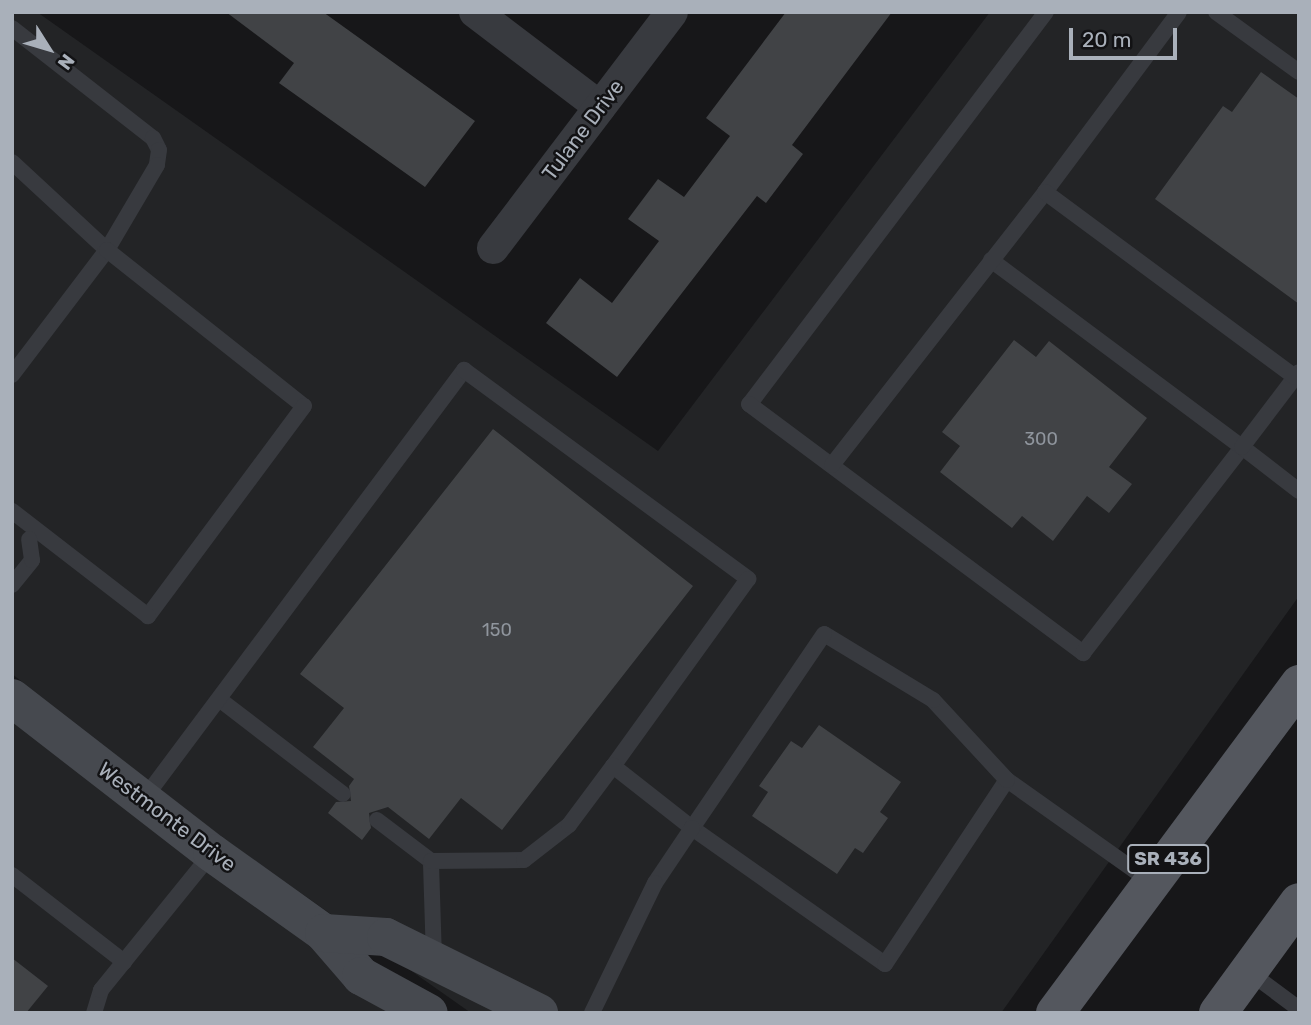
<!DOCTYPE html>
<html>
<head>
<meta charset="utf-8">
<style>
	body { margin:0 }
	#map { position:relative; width:1311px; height:1025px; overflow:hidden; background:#171719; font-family:Rubik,sans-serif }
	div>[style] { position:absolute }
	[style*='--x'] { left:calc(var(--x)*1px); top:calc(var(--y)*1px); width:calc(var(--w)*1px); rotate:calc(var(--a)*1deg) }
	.built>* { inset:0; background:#232426 }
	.building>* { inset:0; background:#414346 }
	.lane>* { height:16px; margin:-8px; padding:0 8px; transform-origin:8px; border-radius:8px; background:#383a3f }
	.street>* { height:32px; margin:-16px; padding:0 16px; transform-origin:16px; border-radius:16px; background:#383a3f }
	.secondary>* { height:38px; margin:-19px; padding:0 19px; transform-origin:19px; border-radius:19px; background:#46494f }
	.primary>* { height:38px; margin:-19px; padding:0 19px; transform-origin:19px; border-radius:19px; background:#54575e }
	span { translate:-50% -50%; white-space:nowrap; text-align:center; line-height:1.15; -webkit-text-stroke:5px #121214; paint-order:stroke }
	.number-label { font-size:18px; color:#8f959d }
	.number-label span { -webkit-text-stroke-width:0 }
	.shield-label span { padding:2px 5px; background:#121214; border:2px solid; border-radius:5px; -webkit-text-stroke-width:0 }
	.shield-label { font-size:19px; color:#a9b0ba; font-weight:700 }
	.street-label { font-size:21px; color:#a9b0ba }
	.frame { position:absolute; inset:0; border:14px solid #a9b0ba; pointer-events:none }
	.north { position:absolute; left:14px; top:14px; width:70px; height:70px; -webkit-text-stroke:5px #121214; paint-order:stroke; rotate:127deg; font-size:19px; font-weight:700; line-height:28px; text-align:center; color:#a9b0ba }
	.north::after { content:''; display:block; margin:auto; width:24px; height:32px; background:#a9b0ba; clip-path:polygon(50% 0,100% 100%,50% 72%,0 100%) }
	.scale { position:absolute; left:1069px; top:28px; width:108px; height:32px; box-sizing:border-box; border:4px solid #a9b0ba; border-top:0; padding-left:9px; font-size:21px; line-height:24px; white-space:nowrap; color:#a9b0ba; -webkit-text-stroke:5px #121214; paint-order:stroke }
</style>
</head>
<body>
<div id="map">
	<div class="built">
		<i style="clip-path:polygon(12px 12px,37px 12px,658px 451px,990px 12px,1299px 12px,1299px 596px,1001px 1013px,471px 1013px,223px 838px,12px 674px)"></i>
		<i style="clip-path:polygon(12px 721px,405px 1013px,12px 1013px)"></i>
	</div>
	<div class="building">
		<i style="clip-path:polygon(226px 12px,323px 12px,475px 121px,425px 187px,279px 83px,294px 63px)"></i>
		<i style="clip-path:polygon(786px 12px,892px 12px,792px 145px,803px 154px,766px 203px,757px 196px,617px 377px,546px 323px,580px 278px,612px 303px,659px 241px,628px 219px,658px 179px,684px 197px,730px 136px,706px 118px)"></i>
		<i style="clip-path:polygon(1261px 72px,1299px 99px,1299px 304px,1155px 199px,1223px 106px,1232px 112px)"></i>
		<i style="clip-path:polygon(1014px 340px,1036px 357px,1049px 341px,1147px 418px,1109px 467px,1132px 484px,1109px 513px,1087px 496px,1053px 541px,1022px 516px,1012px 528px,940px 472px,960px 446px,942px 432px)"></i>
		<i style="clip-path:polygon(493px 429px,693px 586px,502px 830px,461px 798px,429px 839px,388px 807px,369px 813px,371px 828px,362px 840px,328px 813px,336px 802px,351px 801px,349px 786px,354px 779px,313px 747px,344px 708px,300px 674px)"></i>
		<i style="clip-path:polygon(819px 725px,901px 782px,880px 812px,888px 818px,863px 853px,855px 848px,837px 874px,752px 816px,768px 792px,759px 786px,791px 741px,802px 748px)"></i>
		<i style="clip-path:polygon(12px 958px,48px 986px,26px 1013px,12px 1013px)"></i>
	</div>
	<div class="lane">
		<i style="--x:1046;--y:12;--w:492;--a:127.1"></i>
		<i style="--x:749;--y:404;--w:417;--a:36.7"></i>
		<i style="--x:1083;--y:653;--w:260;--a:-52.3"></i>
		<i style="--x:1242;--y:447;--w:72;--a:37.7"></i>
		<i style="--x:1216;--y:12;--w:102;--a:35.9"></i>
		<i style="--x:12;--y:28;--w:179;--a:38"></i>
		<i style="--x:153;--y:138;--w:13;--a:63"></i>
		<i style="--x:159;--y:150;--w:15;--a:98"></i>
		<i style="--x:157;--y:165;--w:99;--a:120.5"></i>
		<i style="--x:107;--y:250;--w:129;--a:-137.2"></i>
		<i style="--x:1045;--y:192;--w:224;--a:-53.3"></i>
		<i style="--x:991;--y:260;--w:313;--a:36.7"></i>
		<i style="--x:1242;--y:447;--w:94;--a:-52.8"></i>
		<i style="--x:12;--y:375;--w:157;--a:-52.8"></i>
		<i style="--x:107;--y:250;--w:251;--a:38.4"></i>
		<i style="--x:304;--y:406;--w:262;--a:126.6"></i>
		<i style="--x:148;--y:616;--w:172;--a:-142.3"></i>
		<i style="--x:832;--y:465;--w:346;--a:-52"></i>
		<i style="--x:1045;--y:192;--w:311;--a:36.5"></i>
		<i style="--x:12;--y:585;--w:32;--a:-51"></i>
		<i style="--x:32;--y:560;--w:21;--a:-98"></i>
		<i style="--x:219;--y:699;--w:156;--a:37.5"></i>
		<i style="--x:1007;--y:780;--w:176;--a:35.3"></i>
		<i style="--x:143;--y:800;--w:537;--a:-53.26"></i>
		<i style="--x:464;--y:370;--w:353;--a:36.3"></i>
		<i style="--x:748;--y:579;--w:231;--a:125.8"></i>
		<i style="--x:613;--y:766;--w:100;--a:38.1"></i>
		<i style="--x:692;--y:828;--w:236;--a:35.2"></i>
		<i style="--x:885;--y:964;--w:221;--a:-56.5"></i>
		<i style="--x:1007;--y:780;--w:109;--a:-132.8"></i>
		<i style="--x:933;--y:700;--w:127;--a:-148.8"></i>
		<i style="--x:824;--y:634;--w:235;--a:124.2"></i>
		<i style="--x:692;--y:828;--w:66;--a:123.9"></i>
		<i style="--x:655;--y:883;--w:144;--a:115.9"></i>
		<i style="--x:377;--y:820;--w:68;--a:37.2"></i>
		<i style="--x:12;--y:875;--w:142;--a:37.8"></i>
		<i style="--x:434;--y:959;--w:98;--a:-91.8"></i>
		<i style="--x:431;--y:861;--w:93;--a:-0.6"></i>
		<i style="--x:524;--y:860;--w:57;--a:-37.9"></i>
		<i style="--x:569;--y:825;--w:74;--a:-53.3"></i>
		<i style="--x:1248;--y:971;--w:64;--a:36.7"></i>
		<i style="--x:94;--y:1013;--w:24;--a:-73"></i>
		<i style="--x:101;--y:990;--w:176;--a:-51"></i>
	</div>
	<div class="street">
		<i style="--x:475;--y:12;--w:157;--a:37.2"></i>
		<i style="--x:493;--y:248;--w:296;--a:-52.8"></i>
	</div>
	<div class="secondary">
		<i style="--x:12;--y:698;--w:253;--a:37.8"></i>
		<i style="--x:212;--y:853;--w:138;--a:35.5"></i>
		<i style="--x:324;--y:933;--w:57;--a:49.3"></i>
		<i style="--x:361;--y:976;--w:77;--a:28.6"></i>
		<i style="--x:324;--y:933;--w:62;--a:3.7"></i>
		<i style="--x:386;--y:937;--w:171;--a:26.4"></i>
	</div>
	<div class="primary">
		<i style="--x:1055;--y:1013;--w:410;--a:-53.4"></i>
		<i style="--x:1218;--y:1013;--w:137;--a:-53.9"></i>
	</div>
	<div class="number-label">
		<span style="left:1041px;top:439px">300</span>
		<span style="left:497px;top:630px">150</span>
	</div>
	<div class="shield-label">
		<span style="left:1168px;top:859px">SR 436</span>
	</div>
	<div class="street-label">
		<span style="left:583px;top:130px;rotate:-53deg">Tulane Drive</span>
		<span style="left:167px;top:817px;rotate:37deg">Westmonte Drive</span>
	</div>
	<div class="frame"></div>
	<div class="north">N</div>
	<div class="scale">20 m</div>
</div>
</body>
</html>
